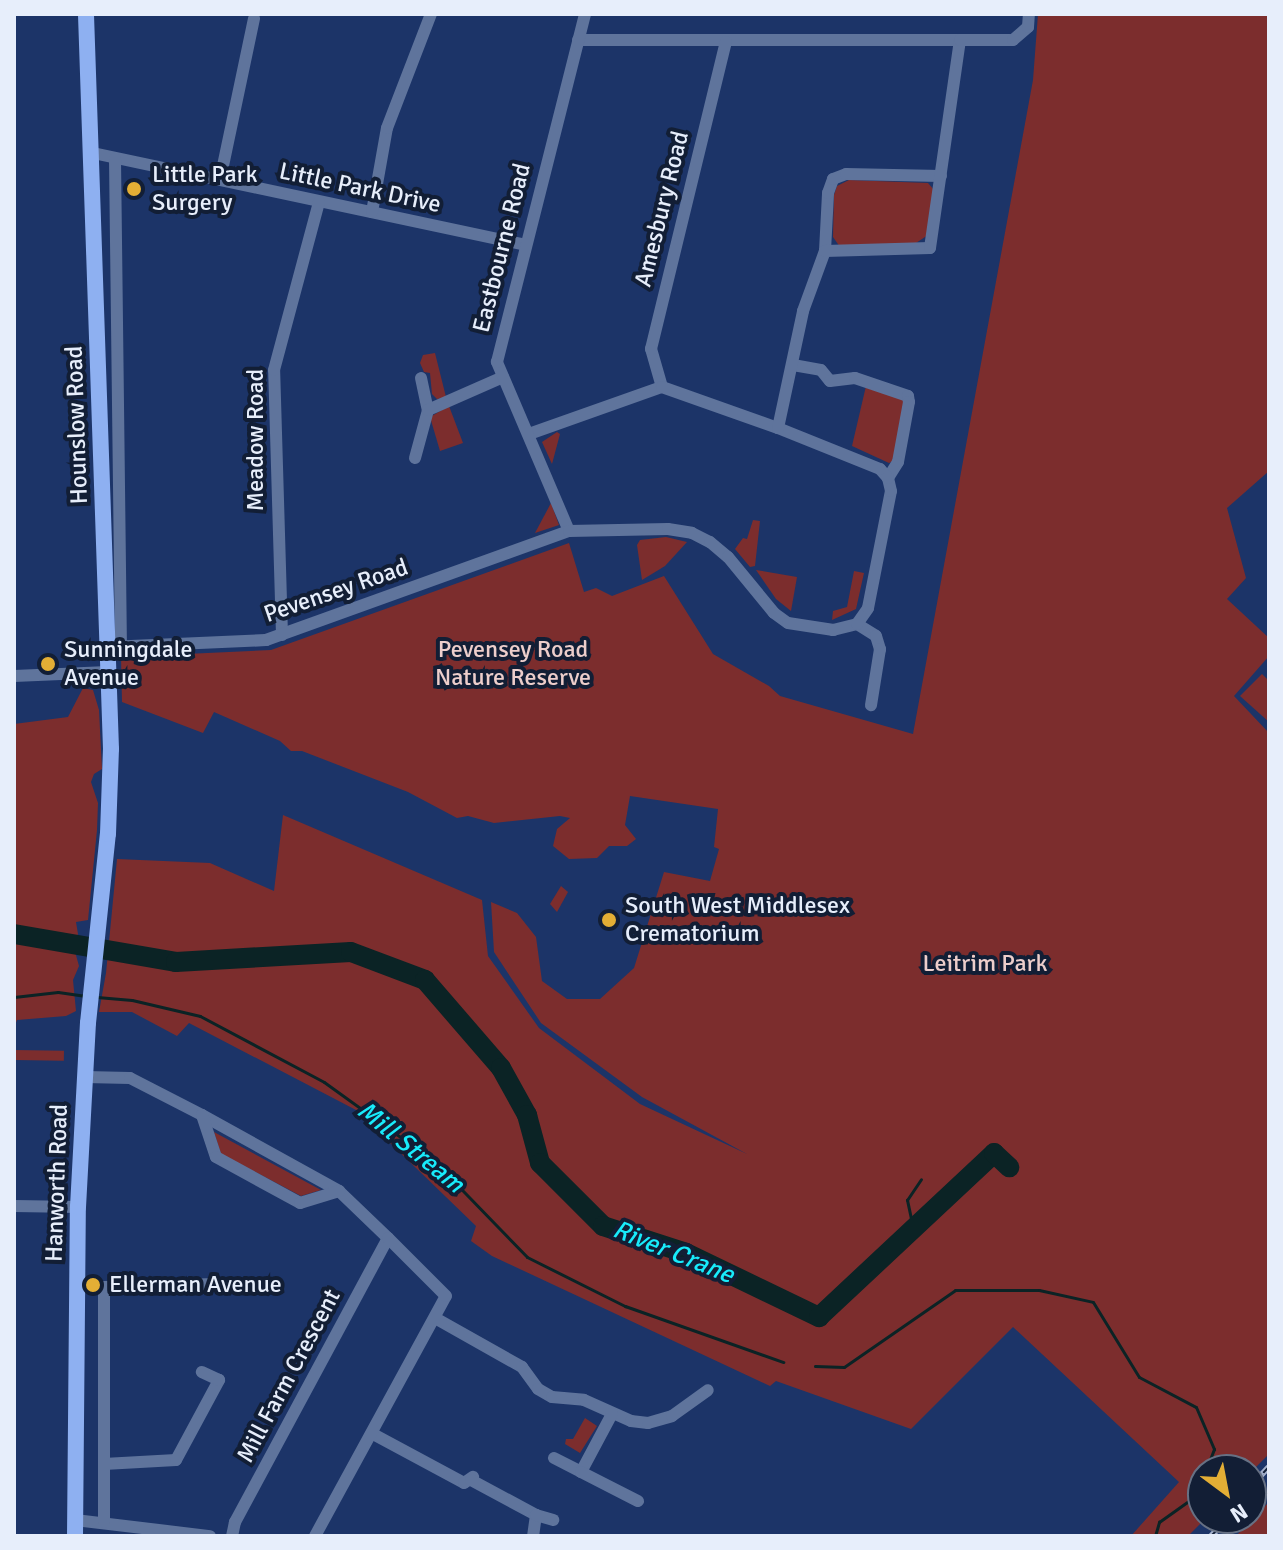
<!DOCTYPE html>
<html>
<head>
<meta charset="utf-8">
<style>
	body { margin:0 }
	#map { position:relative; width:1283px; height:1550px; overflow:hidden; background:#1c3468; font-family:Signika,sans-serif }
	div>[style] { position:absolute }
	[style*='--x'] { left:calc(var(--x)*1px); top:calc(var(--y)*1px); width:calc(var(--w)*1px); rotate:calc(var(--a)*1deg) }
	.green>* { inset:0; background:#7c2d2d; transform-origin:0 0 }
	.stream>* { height:3px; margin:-1.5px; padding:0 1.5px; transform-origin:1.5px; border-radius:1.5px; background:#0b2325 }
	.river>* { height:20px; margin:-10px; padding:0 10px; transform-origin:10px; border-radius:10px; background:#0b2325 }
	.minor>* { height:12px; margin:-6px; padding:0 6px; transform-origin:6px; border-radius:6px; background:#5f749c }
	.major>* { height:16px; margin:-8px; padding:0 8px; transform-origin:8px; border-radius:8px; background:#8eb0f1 }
	.rail>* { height:6px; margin-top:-3px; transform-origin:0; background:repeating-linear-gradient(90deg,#121e35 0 9px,#a6b2cc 0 18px); box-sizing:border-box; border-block:2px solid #a6b2cc }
	.dots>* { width:22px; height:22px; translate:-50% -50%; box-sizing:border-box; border:4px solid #121e35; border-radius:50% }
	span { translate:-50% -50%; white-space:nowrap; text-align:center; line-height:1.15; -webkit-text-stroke:8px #121e35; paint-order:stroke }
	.poi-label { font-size:24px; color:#e7eefb }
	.left { translate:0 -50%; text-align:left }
	.street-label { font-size:24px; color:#e7eefb }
	.park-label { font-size:24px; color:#edcecb }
	.water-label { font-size:26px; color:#18ebfb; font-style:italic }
	.frame { position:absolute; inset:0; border:16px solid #e7eefb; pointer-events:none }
	.north { position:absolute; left:1187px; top:1454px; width:80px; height:80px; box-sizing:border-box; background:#121e35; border:2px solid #677184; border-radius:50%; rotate:148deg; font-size:22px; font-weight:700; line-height:32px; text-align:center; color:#e7eefb }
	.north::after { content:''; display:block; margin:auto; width:28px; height:36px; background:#e3ae35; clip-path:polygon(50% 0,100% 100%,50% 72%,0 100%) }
</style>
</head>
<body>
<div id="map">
	<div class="green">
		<i style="clip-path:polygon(1038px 14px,1269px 14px,1269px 471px,1227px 508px,1246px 578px,1227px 599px,1269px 638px,1269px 656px,1234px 696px,1269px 733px,1269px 1454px,1251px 1472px,1203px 1470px,1206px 1518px,1188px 1536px,1131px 1536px,1179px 1482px,1013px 1327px,911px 1429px,776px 1381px,770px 1386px,492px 1256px,471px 1241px,476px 1226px,356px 1110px,189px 1023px,177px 1036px,132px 1012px,99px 1012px,106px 973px,117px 859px,210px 863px,274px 891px,283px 815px,482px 900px,488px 956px,539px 1028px,640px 1104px,747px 1154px,642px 1097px,541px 1023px,494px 952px,491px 902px,517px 913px,536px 937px,542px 981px,567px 999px,600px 999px,634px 968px,664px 872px,710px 881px,719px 849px,714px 847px,718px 809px,630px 796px,625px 825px,636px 839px,627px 846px,609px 846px,597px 858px,569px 859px,553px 846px,557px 829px,570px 818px,560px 816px,494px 823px,468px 816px,457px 818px,408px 792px,302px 751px,291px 751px,280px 741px,214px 712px,203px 733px,122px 702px,121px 657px,271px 650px,569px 543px,584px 592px,596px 588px,612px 596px,664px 576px,713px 654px,769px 686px,780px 696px,913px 734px,1033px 80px)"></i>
		<i style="clip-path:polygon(849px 180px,928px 183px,934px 190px,928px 235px,916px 243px,840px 247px,833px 237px,834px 195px,837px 186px)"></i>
		<i style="clip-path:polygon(435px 353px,446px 397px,443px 398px,437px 399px,432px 394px,430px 373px,424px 372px,420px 363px,423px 355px)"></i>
		<i style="clip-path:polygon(866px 386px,905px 399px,895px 460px,889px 463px,852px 446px)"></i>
		<i style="clip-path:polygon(449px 406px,463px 443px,440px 451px,430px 417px)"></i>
		<i style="clip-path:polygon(557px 432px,560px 434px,552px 464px,542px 442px)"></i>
		<i style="clip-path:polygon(551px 503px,559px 525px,535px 533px)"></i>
		<i style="clip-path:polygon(753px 520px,760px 521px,755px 566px,750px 567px,735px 549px,743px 538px,747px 539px)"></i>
		<i style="clip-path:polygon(666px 537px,687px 542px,665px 566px,642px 580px,637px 545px,640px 540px)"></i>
		<i style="clip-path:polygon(756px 570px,797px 577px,791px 611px,776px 599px)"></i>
		<i style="clip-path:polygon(854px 571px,864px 573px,856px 609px,832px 620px,833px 611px,847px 607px)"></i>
		<i style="clip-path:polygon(1262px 674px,1269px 681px,1269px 722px,1240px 696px)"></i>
		<i style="clip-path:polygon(83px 688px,93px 690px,99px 710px,102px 769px,94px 774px,91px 782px,98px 803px,97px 830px,88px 920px,76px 922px,78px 934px,74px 948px,79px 966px,73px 980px,76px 1011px,66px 1016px,17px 1020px,14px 1028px,14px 724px,68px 717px)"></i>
		<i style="clip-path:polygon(561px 886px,568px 892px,557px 912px,550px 904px)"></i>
		<i style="left:14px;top:1050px;width:50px;height:10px;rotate:1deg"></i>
		<i style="clip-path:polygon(214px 1132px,321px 1190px,301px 1196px,221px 1154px)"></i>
		<i style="clip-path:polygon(585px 1418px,597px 1426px,580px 1453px,565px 1444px,566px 1439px,573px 1439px)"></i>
		<i style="clip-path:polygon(1269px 1502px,1269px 1536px,1236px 1536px)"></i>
	</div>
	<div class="stream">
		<i style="--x:14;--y:997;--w:44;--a:-6.5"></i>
		<i style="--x:58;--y:992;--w:28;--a:8"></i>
		<i style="--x:97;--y:997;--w:35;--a:5"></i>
		<i style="--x:132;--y:1000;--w:70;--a:13.2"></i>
		<i style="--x:200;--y:1016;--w:140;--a:28"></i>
		<i style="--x:324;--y:1082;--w:137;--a:35.8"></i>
		<i style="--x:435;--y:1162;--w:132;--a:45.9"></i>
		<i style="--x:527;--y:1257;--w:110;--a:26.6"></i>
		<i style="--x:625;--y:1306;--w:168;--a:19.5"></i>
		<i style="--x:913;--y:1228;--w:29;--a:-102"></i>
		<i style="--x:907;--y:1200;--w:25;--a:-56"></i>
		<i style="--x:815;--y:1366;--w:29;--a:2"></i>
		<i style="--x:844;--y:1367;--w:135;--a:-34.7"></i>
		<i style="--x:955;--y:1290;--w:84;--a:0"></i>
		<i style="--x:1039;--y:1290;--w:55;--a:12.5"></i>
		<i style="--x:1093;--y:1302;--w:88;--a:58.5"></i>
		<i style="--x:1139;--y:1377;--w:64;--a:27.8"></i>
		<i style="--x:1196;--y:1407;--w:46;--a:66.8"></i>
		<i style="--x:1214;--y:1449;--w:22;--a:111"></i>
		<i style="--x:1155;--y:1536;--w:15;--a:-74"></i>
		<i style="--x:1159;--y:1522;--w:47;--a:-35.4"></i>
		<i style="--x:1197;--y:1495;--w:17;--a:-69"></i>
	</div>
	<div class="river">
		<i style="--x:14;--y:934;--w:164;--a:9.8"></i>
		<i style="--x:176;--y:962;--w:175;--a:-3.3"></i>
		<i style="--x:351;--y:952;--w:79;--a:20.7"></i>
		<i style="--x:425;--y:980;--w:116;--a:49.2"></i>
		<i style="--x:501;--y:1068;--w:54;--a:61"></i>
		<i style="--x:527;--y:1115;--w:50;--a:74.8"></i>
		<i style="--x:540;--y:1163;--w:89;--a:45"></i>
		<i style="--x:603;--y:1226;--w:87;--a:18"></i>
		<i style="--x:686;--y:1253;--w:148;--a:25.7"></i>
		<i style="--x:819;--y:1317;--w:240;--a:-43.1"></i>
		<i style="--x:994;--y:1153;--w:21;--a:43"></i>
	</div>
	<div class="minor">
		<i style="--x:578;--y:40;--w:382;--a:0"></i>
		<i style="--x:93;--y:153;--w:441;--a:12"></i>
		<i style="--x:115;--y:159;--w:486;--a:89.3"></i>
		<i style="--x:220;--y:180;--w:165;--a:-78.1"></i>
		<i style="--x:372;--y:212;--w:85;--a:-79.9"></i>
		<i style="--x:387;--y:128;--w:122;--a:-68.9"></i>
		<i style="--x:825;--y:251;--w:58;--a:-87"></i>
		<i style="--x:828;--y:193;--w:15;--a:-70"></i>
		<i style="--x:833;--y:179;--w:14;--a:-21"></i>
		<i style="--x:846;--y:174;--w:95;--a:1.2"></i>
		<i style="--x:793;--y:365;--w:28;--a:10"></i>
		<i style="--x:821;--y:370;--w:14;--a:51"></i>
		<i style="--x:830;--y:381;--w:25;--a:-7"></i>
		<i style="--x:855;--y:378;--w:56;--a:18.8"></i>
		<i style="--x:908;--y:396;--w:6;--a:81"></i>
		<i style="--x:909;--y:402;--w:61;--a:100.4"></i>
		<i style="--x:898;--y:462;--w:19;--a:122"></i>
		<i style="--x:421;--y:378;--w:33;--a:78"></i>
		<i style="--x:662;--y:387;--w:40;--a:-106"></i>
		<i style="--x:651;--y:349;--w:316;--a:-76.3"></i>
		<i style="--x:529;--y:434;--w:141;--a:-19.5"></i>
		<i style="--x:662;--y:387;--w:123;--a:19.5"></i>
		<i style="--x:415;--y:458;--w:50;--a:-74.8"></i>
		<i style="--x:428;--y:410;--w:82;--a:-23.7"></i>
		<i style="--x:569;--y:531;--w:184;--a:-113.1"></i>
		<i style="--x:497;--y:362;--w:359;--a:-75.8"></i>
		<i style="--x:857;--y:624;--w:22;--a:32"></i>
		<i style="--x:876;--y:636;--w:14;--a:73"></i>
		<i style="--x:880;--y:649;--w:57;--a:99.1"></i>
		<i style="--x:282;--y:635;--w:265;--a:-91.7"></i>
		<i style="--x:274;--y:370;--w:174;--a:-75"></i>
		<i style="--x:108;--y:647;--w:158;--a:-2.5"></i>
		<i style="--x:266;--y:640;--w:322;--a:-19.8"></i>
		<i style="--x:569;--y:531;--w:99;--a:-1.2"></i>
		<i style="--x:668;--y:529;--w:24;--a:9"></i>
		<i style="--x:692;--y:533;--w:20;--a:27"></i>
		<i style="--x:710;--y:542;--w:23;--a:40"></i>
		<i style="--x:728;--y:557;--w:72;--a:50.6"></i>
		<i style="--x:774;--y:613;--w:17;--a:36"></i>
		<i style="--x:788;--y:623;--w:46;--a:8.8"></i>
		<i style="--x:833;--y:630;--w:25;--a:-14"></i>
		<i style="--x:857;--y:624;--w:19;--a:-55"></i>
		<i style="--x:868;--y:608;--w:119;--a:-78.9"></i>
		<i style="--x:891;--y:491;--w:13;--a:-103"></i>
		<i style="--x:888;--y:478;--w:12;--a:-132"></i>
		<i style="--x:880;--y:469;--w:110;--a:-158.1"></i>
		<i style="--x:778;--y:428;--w:120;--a:-77.9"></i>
		<i style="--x:803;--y:311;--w:64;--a:-69.9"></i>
		<i style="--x:825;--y:251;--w:105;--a:-1.6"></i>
		<i style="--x:930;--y:248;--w:210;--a:-81.8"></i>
		<i style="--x:960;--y:40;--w:53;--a:0"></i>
		<i style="--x:1013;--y:40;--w:20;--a:-41"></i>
		<i style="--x:1028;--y:27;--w:13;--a:-86"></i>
		<i style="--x:14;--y:676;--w:94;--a:-2.4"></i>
		<i style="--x:85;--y:1077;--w:45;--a:1.3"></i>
		<i style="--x:130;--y:1078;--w:81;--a:27.2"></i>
		<i style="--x:202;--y:1115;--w:157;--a:29"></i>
		<i style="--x:339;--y:1191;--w:68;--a:43.8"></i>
		<i style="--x:388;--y:1238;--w:323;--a:118.3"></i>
		<i style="--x:235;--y:1522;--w:14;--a:102"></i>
		<i style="--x:202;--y:1115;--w:44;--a:71.6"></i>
		<i style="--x:216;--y:1157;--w:96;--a:28.7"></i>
		<i style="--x:300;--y:1203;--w:41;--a:-17.1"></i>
		<i style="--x:14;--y:1206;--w:64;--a:0.9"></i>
		<i style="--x:435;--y:1318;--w:100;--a:29.4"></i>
		<i style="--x:522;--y:1367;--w:27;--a:54"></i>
		<i style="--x:538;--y:1389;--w:16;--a:30"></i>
		<i style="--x:552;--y:1397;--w:32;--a:5"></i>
		<i style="--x:584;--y:1400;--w:51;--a:24.1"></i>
		<i style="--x:631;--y:1421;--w:17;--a:7"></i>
		<i style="--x:648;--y:1423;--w:25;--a:-16"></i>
		<i style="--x:672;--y:1416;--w:44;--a:-35.8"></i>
		<i style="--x:373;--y:1434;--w:103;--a:28.3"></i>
		<i style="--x:464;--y:1483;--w:11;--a:-34"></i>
		<i style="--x:554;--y:1458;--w:30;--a:27"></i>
		<i style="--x:581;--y:1472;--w:66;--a:-61.9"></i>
		<i style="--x:104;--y:1464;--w:72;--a:-3.2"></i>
		<i style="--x:176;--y:1460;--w:91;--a:-61.7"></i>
		<i style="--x:219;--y:1380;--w:19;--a:-155"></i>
		<i style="--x:581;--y:1472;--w:64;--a:27"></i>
		<i style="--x:471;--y:1480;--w:74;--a:28.3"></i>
		<i style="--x:536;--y:1515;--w:21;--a:98"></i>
		<i style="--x:536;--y:1515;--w:18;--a:16"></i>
		<i style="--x:75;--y:1520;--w:136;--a:6.8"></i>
		<i style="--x:104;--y:1522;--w:235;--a:-90"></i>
		<i style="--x:104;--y:1287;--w:112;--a:-1.5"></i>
		<i style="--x:315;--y:1536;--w:273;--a:-61.4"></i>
		<i style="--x:446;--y:1296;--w:82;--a:-135"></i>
	</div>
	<div class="major">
		<i style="--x:75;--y:1536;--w:329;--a:-89.5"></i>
		<i style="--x:78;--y:1207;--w:184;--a:-86.9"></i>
		<i style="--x:88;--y:1023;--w:190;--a:-84"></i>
		<i style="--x:108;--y:834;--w:85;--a:-88"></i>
		<i style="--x:111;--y:749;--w:735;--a:-91.95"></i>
	</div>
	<div class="rail">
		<i style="--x:1251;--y:1486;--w:26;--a:-47"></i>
		<i style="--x:1211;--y:1536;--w:25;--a:-45"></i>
	</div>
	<div class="dots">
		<i style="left:134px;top:189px;background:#e3ae35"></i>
		<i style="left:48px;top:664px;background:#e3ae35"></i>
		<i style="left:609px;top:920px;background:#e3ae35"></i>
		<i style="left:93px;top:1285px;background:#e3ae35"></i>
	</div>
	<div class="poi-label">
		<span class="left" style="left:152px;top:189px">Little Park<br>Surgery</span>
		<span class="left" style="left:64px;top:664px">Sunningdale<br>Avenue</span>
		<span class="left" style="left:625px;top:920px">South West Middlesex<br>Crematorium</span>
		<span class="left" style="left:109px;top:1285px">Ellerman Avenue</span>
	</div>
	<div class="street-label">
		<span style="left:360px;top:188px;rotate:12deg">Little Park Drive</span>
		<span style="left:662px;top:209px;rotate:-76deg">Amesbury Road</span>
		<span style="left:502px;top:248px;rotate:-76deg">Eastbourne Road</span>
		<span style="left:77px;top:425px;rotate:-92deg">Hounslow Road</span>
		<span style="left:256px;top:440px;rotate:-90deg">Meadow Road</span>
		<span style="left:336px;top:591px;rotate:-19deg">Pevensey Road</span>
		<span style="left:57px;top:1183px;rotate:-88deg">Hanworth Road</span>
		<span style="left:289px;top:1376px;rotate:-62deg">Mill Farm Crescent</span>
	</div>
	<div class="park-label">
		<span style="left:513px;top:664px">Pevensey Road<br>Nature Reserve</span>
		<span style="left:985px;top:964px">Leitrim Park</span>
	</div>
	<div class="water-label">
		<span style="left:410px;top:1148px;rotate:39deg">Mill Stream</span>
		<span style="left:673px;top:1253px;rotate:22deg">River Crane</span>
	</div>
	<div class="frame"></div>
	<div class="north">N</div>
</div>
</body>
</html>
